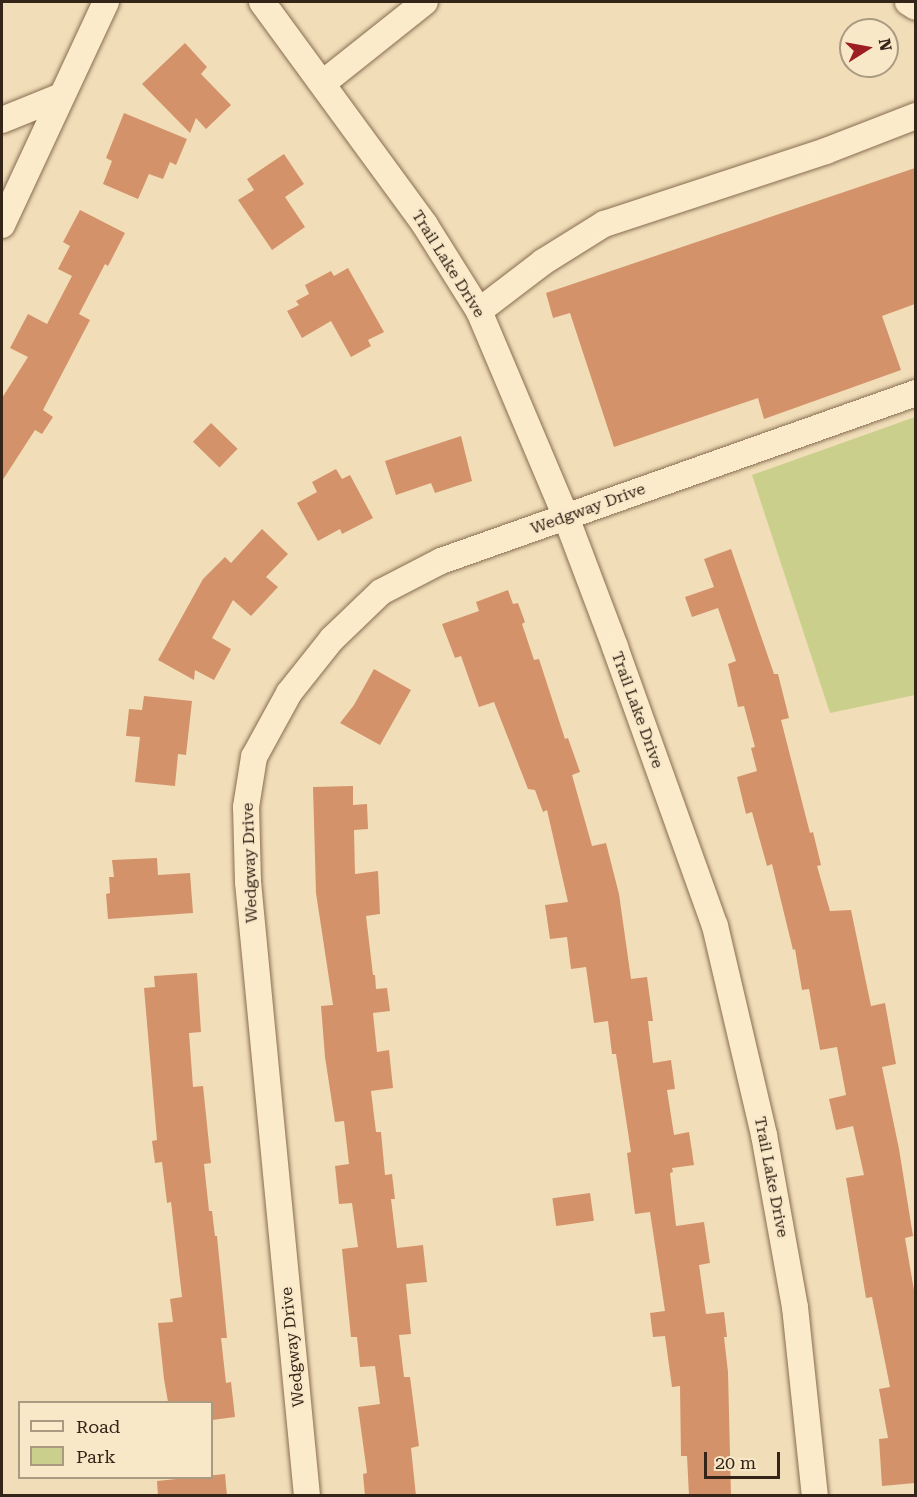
<!DOCTYPE html>
<html>
<head>
<meta charset="utf-8">
<style>
	body { margin:0 }
	#map { position:relative; width:917px; height:1497px; overflow:hidden; background:#f1deb8; font-family:"Roboto Serif",serif }
	div>[style] { position:absolute }
	[style*='--x'] { left:calc(var(--x)*1px); top:calc(var(--y)*1px); width:calc(var(--w)*1px); rotate:calc(var(--a)*1deg) }
	.green>* { inset:0; background:#cacf8c }
	.building>* { inset:0; background:#d3926a; transform-origin:0 0 }
	.roads { filter:drop-shadow(0 0 2px #886d52) drop-shadow(0 0 2px #886d52) }
	.minor>* { height:26px; margin:-13px; padding:0 13px; transform-origin:13px; border-radius:13px; background:#fcebcb }
	span { translate:-50% -50%; white-space:nowrap; text-align:center; line-height:1.15; -webkit-text-stroke:4.5px #f8e8c8; paint-order:stroke }
	.street-label { font-size:16px; color:#352519 }
	.frame { position:absolute; inset:0; border:3px solid #352519; pointer-events:none }
	.legend { position:absolute; left:18px; top:1401px; width:195px; height:78px; box-sizing:border-box; background:#f8e8c8; border:2px solid #aa9a82; margin:0; padding:8px 10px; list-style:none; font-size:18px; color:#352519 }
	.legend li { display:flex; align-items:center; gap:12px; height:30px }
	.legend b { width:30px; border:2px solid #aa9a82 }
	.north { position:absolute; left:839px; top:18px; width:60px; height:60px; box-sizing:border-box; background:#f8e8c8; border:2px solid #aa9a82; border-radius:50%; rotate:79deg; font-size:16px; font-weight:700; line-height:24px; text-align:center; color:#352519 }
	.north::after { content:''; display:block; margin:auto; width:21px; height:27px; background:#9c1e23; clip-path:polygon(50% 0,100% 100%,50% 72%,0 100%) }
	.scale { position:absolute; left:704px; top:1452px; width:76px; height:27px; box-sizing:border-box; border:3px solid #352519; border-top:0; padding-left:8px; font-size:18px; line-height:21px; white-space:nowrap; color:#352519; -webkit-text-stroke:4px #f8e8c8; paint-order:stroke }
</style>
</head>
<body>
<div id="map">
	<div class="green">
		<i style="clip-path:polygon(915px 417px,915px 695px,830px 713px,752px 475px)"></i>
	</div>
	<div class="building">
		<i style="clip-path:polygon(185px 43px,207px 67px,201px 74px,231px 105px,206px 129px,196px 118px,190px 133px,142px 84px)"></i>
		<i style="clip-path:polygon(124px 113px,187px 139px,176px 165px,170px 162px,163px 179px,149px 174px,138px 199px,103px 184px,112px 161px,106px 158px)"></i>
		<i style="clip-path:polygon(284px 154px,304px 184px,285px 197px,305px 227px,272px 250px,238px 200px,254px 190px,247px 179px)"></i>
		<i style="clip-path:polygon(915px 168px,915px 304px,882px 316px,901px 370px,764px 419px,758px 398px,614px 447px,570px 313px,553px 318px,546px 293px)"></i>
		<i style="clip-path:polygon(80px 210px,125px 233px,108px 266px,105px 264px,79px 314px,90px 320px,43px 410px,53px 417px,42px 434px,35px 430px,2px 481px,2px 398px,28px 357px,10px 348px,28px 314px,47px 324px,72px 276px,58px 269px,70px 246px,63px 242px)"></i>
		<i style="clip-path:polygon(348px 268px,384px 332px,368px 340px,371px 346px,351px 357px,331px 321px,302px 338px,287px 311px,299px 305px,296px 301px,309px 294px,305px 285px,331px 271px,334px 276px)"></i>
		<i style="left:211px;top:423px;width:37px;height:26px;rotate:44deg"></i>
		<i style="clip-path:polygon(461px 436px,472px 481px,435px 493px,431px 483px,396px 495px,385px 461px)"></i>
		<i style="clip-path:polygon(336px 469px,342px 479px,350px 475px,373px 518px,342px 534px,340px 529px,318px 541px,297px 503px,317px 492px,312px 482px)"></i>
		<i style="clip-path:polygon(262px 529px,288px 554px,266px 577px,278px 587px,251px 616px,233px 600px,212px 638px,231px 649px,214px 680px,195px 670px,194px 680px,158px 660px,203px 579px,225px 557px,231px 563px)"></i>
		<i style="clip-path:polygon(731px 549px,774px 674px,778px 674px,789px 718px,781px 720px,810px 833px,813px 832px,821px 865px,817px 866px,830px 911px,851px 910px,871px 1006px,885px 1003px,896px 1064px,882px 1067px,899px 1149px,913px 1236px,905px 1238px,915px 1296px,915px 1483px,882px 1486px,879px 1439px,888px 1438px,879px 1389px,890px 1387px,872px 1297px,866px 1298px,846px 1178px,864px 1175px,853px 1126px,836px 1130px,829px 1099px,846px 1095px,837px 1047px,820px 1050px,809px 989px,802px 990px,795px 949px,793px 950px,772px 864px,767px 866px,752px 812px,746px 814px,737px 777px,757px 771px,751px 748px,755px 747px,744px 706px,738px 707px,728px 664px,736px 661px,718px 608px,692px 617px,685px 597px,714px 587px,704px 559px)"></i>
		<i style="clip-path:polygon(508px 590px,513px 604px,518px 603px,525px 622px,522px 624px,534px 660px,539px 659px,565px 739px,568px 738px,580px 772px,572px 775px,592px 846px,606px 843px,619px 894px,631px 979px,647px 977px,653px 1021px,648px 1021px,653px 1063px,671px 1060px,675px 1089px,667px 1090px,674px 1135px,689px 1132px,694px 1165px,672px 1168px,673px 1172px,670px 1173px,676px 1226px,704px 1222px,710px 1263px,699px 1265px,706px 1314px,724px 1312px,727px 1337px,724px 1337px,728px 1372px,731px 1496px,689px 1496px,687px 1456px,681px 1456px,680px 1386px,672px 1387px,665px 1336px,653px 1337px,650px 1313px,665px 1311px,650px 1212px,635px 1214px,627px 1153px,631px 1152px,616px 1054px,612px 1054px,608px 1021px,594px 1023px,586px 967px,571px 969px,567px 937px,550px 939px,545px 905px,568px 902px,547px 810px,543px 812px,535px 790px,528px 789px,494px 702px,479px 707px,461px 656px,455px 658px,442px 624px,479px 611px,476px 602px)"></i>
		<i style="clip-path:polygon(374px 669px,411px 690px,380px 745px,340px 723px,354px 705px)"></i>
		<i style="clip-path:polygon(144px 696px,192px 701px,186px 755px,178px 754px,175px 786px,135px 782px,140px 737px,126px 736px,129px 709px,142px 710px)"></i>
		<i style="clip-path:polygon(353px 786px,353px 805px,367px 804px,368px 829px,354px 830px,355px 874px,378px 871px,380px 914px,366px 916px,373px 975px,375px 975px,376px 989px,387px 988px,390px 1011px,373px 1013px,377px 1052px,389px 1050px,393px 1088px,371px 1091px,376px 1132px,381px 1132px,385px 1175px,392px 1174px,395px 1199px,391px 1199px,397px 1248px,423px 1245px,427px 1282px,406px 1284px,411px 1334px,399px 1335px,404px 1377px,410px 1377px,419px 1446px,411px 1448px,416px 1496px,365px 1496px,363px 1474px,367px 1473px,358px 1407px,380px 1404px,375px 1366px,360px 1367px,357px 1337px,351px 1337px,342px 1249px,358px 1247px,352px 1203px,339px 1204px,335px 1166px,349px 1164px,344px 1121px,335px 1122px,325px 1057px,321px 1006px,333px 1005px,316px 893px,313px 787px)"></i>
		<i style="clip-path:polygon(157px 858px,158px 875px,190px 873px,193px 913px,108px 919px,106px 894px,110px 893px,109px 877px,114px 877px,112px 860px)"></i>
		<i style="clip-path:polygon(197px 973px,201px 1032px,189px 1033px,193px 1087px,203px 1086px,211px 1163px,204px 1164px,209px 1211px,212px 1211px,215px 1236px,217px 1236px,227px 1338px,221px 1338px,226px 1383px,231px 1382px,235px 1417px,212px 1420px,212px 1402px,168px 1402px,164px 1379px,158px 1323px,173px 1322px,170px 1299px,182px 1297px,171px 1202px,167px 1203px,162px 1162px,155px 1163px,152px 1141px,157px 1140px,144px 988px,155px 987px,154px 976px)"></i>
		<i style="left:590px;top:1193px;width:28px;height:38px;rotate:82deg"></i>
		<i style="clip-path:polygon(225px 1474px,227px 1496px,158px 1496px,157px 1481px)"></i>
	</div>
	<div class="roads">
		<div class="minor">
			<i style="--x:262;--y:2;--w:276;--a:53.8"></i>
			<i style="--x:425;--y:225;--w:102;--a:57.9"></i>
			<i style="--x:479;--y:311;--w:224;--a:67.1"></i>
			<i style="--x:566;--y:517;--w:139;--a:69.3"></i>
			<i style="--x:615;--y:647;--w:296;--a:70.3"></i>
			<i style="--x:715;--y:926;--w:215;--a:76.8"></i>
			<i style="--x:764;--y:1135;--w:175;--a:79.8"></i>
			<i style="--x:795;--y:1307;--w:190;--a:84"></i>
			<i style="--x:908;--y:2;--w:9;--a:32"></i>
			<i style="--x:323;--y:83;--w:130;--a:-38.5"></i>
			<i style="--x:2;--y:120;--w:64;--a:-22.1"></i>
			<i style="--x:2;--y:225;--w:246;--a:-65"></i>
			<i style="--x:479;--y:311;--w:81;--a:-37.4"></i>
			<i style="--x:543;--y:262;--w:72;--a:-31.9"></i>
			<i style="--x:604;--y:224;--w:234;--a:-18.2"></i>
			<i style="--x:826;--y:151;--w:97;--a:-21.3"></i>
			<i style="--x:307;--y:1496;--w:617;--a:-95.49"></i>
			<i style="--x:248;--y:882;--w:75;--a:-91.5"></i>
			<i style="--x:246;--y:807;--w:51;--a:-80.9"></i>
			<i style="--x:254;--y:757;--w:73;--a:-61.3"></i>
			<i style="--x:289;--y:693;--w:69;--a:-51.5"></i>
			<i style="--x:332;--y:639;--w:68;--a:-43.8"></i>
			<i style="--x:381;--y:592;--w:68;--a:-27.3"></i>
			<i style="--x:441;--y:561;--w:504;--a:-19.48"></i>
		</div>
	</div>
	<div class="street-label">
		<span style="left:448px;top:264px;rotate:58deg">Trail Lake Drive</span>
		<span style="left:588px;top:509px;rotate:-20deg">Wedgway Drive</span>
		<span style="left:637px;top:710px;rotate:70deg">Trail Lake Drive</span>
		<span style="left:250px;top:863px;rotate:-92deg">Wedgway Drive</span>
		<span style="left:771px;top:1177px;rotate:79deg">Trail Lake Drive</span>
		<span style="left:293px;top:1347px;rotate:-96deg">Wedgway Drive</span>
	</div>
	<div class="frame"></div>
	<ul class="legend">
	<li><b style="height:8px;background:#fcebcb"></b>Road</li>
	<li><b style="height:16px;background:#cacf8c"></b>Park</li>
	</ul>
	<div class="north">N</div>
	<div class="scale">20 m</div>
</div>
</body>
</html>
